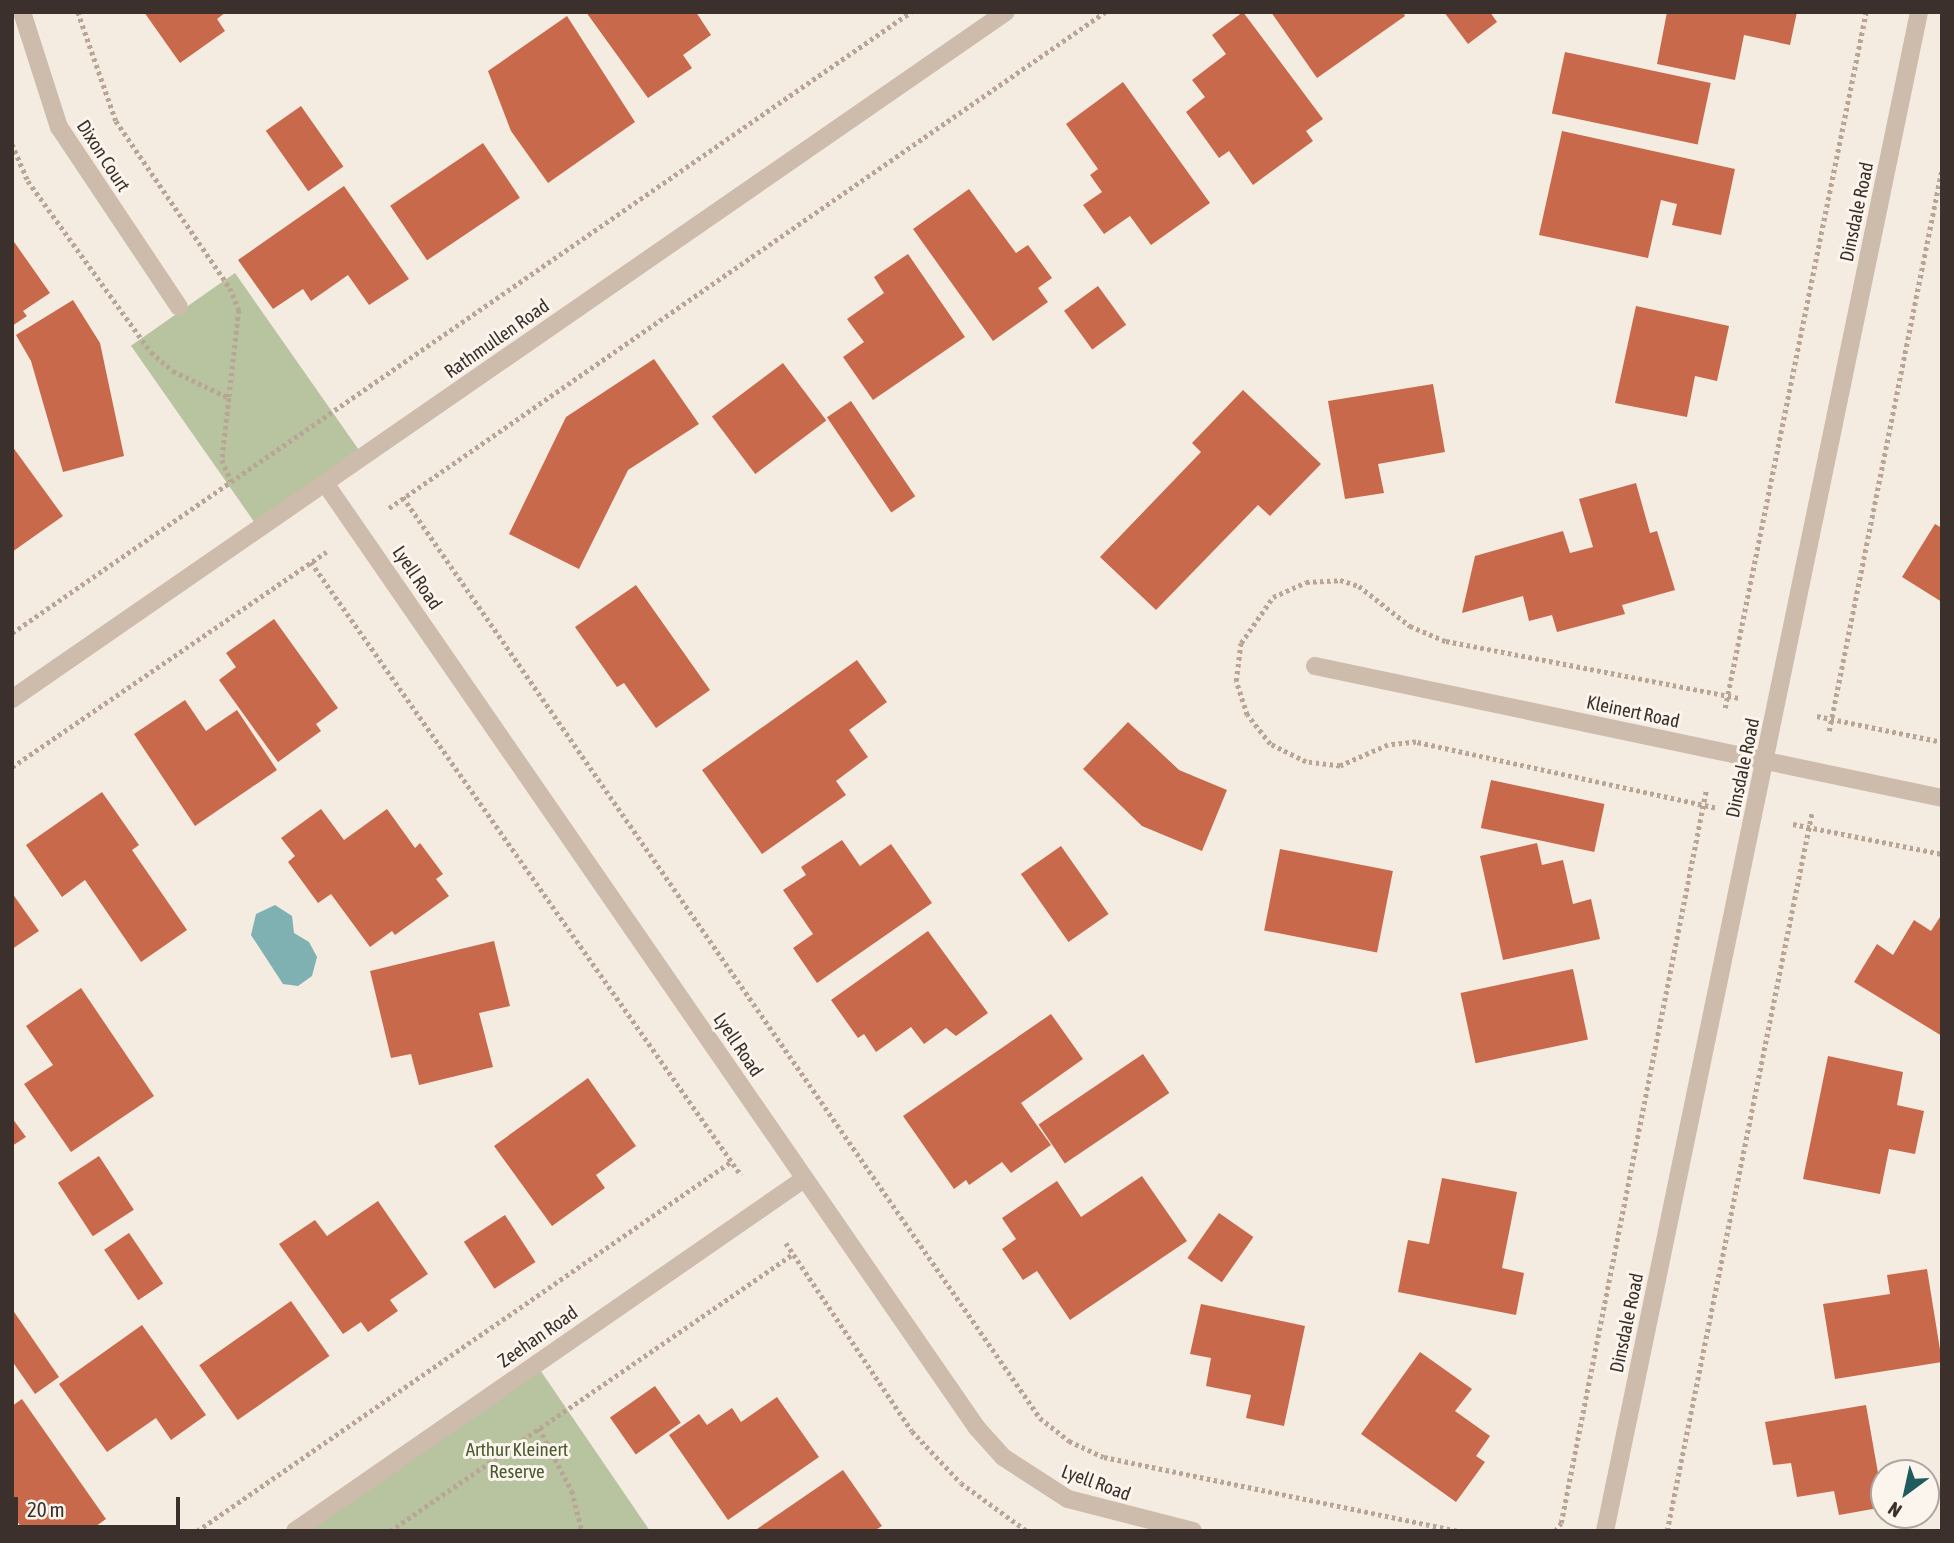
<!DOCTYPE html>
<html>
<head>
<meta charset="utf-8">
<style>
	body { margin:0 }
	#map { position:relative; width:1954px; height:1543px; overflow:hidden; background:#f4ebe1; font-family:"Asap Condensed",sans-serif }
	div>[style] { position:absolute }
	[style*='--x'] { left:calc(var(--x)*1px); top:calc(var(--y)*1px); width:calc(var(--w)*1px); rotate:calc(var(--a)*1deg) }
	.green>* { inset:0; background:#b8c4a0; transform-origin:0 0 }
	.water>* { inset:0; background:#7fb0b2 }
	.building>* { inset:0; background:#c8694b; transform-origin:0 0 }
	.path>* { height:4.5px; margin-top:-2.25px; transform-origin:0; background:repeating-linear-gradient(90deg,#b9a596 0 3.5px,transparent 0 7px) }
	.minor>* { height:18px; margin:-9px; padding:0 9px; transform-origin:9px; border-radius:9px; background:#cdbbac }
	span { translate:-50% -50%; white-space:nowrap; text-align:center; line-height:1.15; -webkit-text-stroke:6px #fbf5ee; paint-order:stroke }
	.street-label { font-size:19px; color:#3b302b }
	.park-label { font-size:19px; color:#4a5a2e }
	.frame { position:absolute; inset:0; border:14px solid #3b302b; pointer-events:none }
	.north { position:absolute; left:1870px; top:1459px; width:70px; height:70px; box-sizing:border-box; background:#fbf5ee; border:2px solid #aea6a0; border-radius:50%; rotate:213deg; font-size:19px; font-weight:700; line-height:28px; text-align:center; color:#3b302b }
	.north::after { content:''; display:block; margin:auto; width:24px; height:32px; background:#1f5a5e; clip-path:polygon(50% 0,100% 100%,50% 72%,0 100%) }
	.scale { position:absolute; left:14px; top:1497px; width:166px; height:32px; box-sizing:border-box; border:4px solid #3b302b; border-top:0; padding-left:9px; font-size:21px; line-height:24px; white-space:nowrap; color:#3b302b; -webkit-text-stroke:5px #fbf5ee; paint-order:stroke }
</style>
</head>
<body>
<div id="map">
	<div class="green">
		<i style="left:235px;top:273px;width:224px;height:127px;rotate:55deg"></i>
		<i style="clip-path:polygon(536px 1364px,650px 1531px,308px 1531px)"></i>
	</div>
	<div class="water">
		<i style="clip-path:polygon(275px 905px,292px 916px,294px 933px,309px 942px,317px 957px,312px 976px,298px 986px,283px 984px,251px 935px,256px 914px)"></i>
	</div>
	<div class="building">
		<i style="clip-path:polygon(144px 12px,226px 12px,217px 19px,225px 31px,180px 63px)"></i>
		<i style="clip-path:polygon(586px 12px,696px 12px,711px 35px,683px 55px,692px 68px,648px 98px)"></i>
		<i style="clip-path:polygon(1243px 12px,1323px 119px,1306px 131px,1313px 141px,1253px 185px,1229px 151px,1219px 158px,1186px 112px,1205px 97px,1192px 80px,1226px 54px,1212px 35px)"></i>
		<i style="clip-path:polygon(1271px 12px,1403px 12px,1405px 16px,1317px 78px)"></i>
		<i style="clip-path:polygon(1444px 12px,1490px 12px,1497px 22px,1468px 44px)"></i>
		<i style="clip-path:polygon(1667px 12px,1797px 12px,1790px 45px,1744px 35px,1735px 80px,1657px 64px)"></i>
		<i style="clip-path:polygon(567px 16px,635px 122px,548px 183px,511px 131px,488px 71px)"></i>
		<i style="left:1565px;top:52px;width:149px;height:63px;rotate:12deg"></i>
		<i style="clip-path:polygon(1123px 82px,1210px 203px,1151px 245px,1130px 216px,1104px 234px,1083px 205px,1102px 192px,1090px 175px,1098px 169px,1066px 124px)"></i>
		<i style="left:301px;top:106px;width:74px;height:43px;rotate:55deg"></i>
		<i style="clip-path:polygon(1562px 131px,1735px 169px,1721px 235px,1672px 225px,1677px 204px,1661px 200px,1648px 258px,1539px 235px)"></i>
		<i style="left:483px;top:143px;width:66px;height:112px;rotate:56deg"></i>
		<i style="clip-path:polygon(344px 186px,409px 279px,369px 305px,348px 275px,311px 301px,303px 289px,273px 309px,238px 260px)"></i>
		<i style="clip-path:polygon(969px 189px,1016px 253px,1028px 245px,1052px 278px,1038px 288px,1048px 302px,993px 341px,913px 229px)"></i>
		<i style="clip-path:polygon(12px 239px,50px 293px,23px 311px,27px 316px,12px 326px)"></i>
		<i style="clip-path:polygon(908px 254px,965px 337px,873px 400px,843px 357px,864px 342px,847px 319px,884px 293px,874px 277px)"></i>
		<i style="left:1098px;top:286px;width:48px;height:42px;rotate:54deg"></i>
		<i style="clip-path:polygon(73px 300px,100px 343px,124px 456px,63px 472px,31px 361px,16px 335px)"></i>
		<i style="clip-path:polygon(1636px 306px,1729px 326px,1717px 381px,1695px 376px,1687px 417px,1615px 403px)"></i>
		<i style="clip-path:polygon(654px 359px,699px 424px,628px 470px,579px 569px,509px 534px,566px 417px)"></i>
		<i style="left:783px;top:363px;width:72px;height:89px;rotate:53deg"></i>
		<i style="clip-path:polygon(1433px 384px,1445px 452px,1378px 464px,1384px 493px,1345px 499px,1328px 401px)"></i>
		<i style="clip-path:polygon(1243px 390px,1321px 464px,1270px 516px,1258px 505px,1156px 610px,1100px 557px,1201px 452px,1192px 443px)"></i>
		<i style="left:851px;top:401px;width:115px;height:29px;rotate:56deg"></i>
		<i style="clip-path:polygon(12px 446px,63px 516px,12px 552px)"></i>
		<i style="clip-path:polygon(1636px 483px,1650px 533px,1657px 531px,1675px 590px,1622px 605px,1625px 614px,1557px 632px,1552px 615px,1529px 621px,1523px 596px,1462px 613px,1475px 556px,1563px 531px,1570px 553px,1593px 547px,1579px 499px)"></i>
		<i style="clip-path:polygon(1935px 524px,1942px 528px,1942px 602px,1902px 577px)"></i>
		<i style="clip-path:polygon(636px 585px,710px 690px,656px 728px,624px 683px,617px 687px,575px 627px)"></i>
		<i style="clip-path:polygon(274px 619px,338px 708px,316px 724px,321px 731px,278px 762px,219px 680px,236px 667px,226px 653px)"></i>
		<i style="clip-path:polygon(857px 660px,887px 702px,849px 730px,868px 757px,836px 781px,846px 795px,762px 854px,702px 770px)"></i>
		<i style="clip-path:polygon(185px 700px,206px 731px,237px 710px,277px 770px,195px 826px,134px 734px)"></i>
		<i style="clip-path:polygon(1128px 722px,1179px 770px,1227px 790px,1202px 851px,1142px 826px,1083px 769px)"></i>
		<i style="left:1491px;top:780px;width:116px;height:49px;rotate:12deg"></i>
		<i style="clip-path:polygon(102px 792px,139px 845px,132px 850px,187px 930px,141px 962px,85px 880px,62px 897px,26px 845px)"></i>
		<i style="clip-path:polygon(321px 809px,344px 840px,387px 809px,415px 848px,420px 843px,443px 874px,436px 879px,449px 896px,395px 935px,392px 931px,370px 947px,331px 894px,318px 903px,288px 862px,295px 856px,281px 838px)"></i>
		<i style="clip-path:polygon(842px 840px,860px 866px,891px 844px,932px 903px,817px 983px,793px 948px,813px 934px,783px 890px,806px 875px,801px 867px)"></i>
		<i style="clip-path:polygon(1537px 843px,1542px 865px,1563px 860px,1573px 904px,1591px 899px,1600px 939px,1503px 960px,1480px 856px)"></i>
		<i style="left:1061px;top:846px;width:83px;height:49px;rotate:55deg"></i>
		<i style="left:1280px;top:849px;width:115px;height:83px;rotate:11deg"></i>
		<i style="clip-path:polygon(12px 893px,39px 931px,12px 949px)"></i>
		<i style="clip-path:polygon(1942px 914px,1942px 1036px,1854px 982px,1877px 944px,1893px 955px,1914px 920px,1931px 931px)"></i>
		<i style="clip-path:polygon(928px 931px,988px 1013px,956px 1036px,946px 1028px,924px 1044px,911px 1027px,876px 1052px,864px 1034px,858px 1038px,831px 1000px)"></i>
		<i style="clip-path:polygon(494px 941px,510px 1006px,479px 1013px,493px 1067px,419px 1085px,411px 1054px,391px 1058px,370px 971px)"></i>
		<i style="left:1573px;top:969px;width:72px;height:115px;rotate:78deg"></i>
		<i style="clip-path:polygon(81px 988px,154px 1096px,71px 1152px,24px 1084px,53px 1065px,26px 1026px)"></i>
		<i style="clip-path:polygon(1051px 1014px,1083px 1059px,1021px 1103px,1051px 1145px,1011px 1173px,1002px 1162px,969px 1185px,966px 1180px,954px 1189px,903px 1116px)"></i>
		<i style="left:1143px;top:1054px;width:47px;height:126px;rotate:56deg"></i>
		<i style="clip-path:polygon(1828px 1056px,1903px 1072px,1897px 1105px,1924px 1111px,1915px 1154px,1889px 1149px,1880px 1194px,1803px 1179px)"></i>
		<i style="clip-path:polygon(588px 1078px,636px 1146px,596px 1175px,605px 1188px,552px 1226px,494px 1146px)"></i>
		<i style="clip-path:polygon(12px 1118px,26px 1137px,12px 1146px)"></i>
		<i style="left:99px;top:1156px;width:64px;height:49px;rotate:57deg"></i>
		<i style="clip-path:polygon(1142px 1176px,1187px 1241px,1070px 1320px,1037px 1271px,1023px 1280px,1002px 1249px,1016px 1239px,1002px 1218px,1057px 1181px,1081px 1217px)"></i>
		<i style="clip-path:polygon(1442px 1178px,1517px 1192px,1502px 1268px,1524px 1273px,1516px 1315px,1398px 1292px,1408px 1240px,1429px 1244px)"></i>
		<i style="clip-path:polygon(378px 1201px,428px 1274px,390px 1300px,398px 1311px,368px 1332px,361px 1322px,343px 1334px,279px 1244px,315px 1220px,327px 1236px)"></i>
		<i style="left:1219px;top:1213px;width:42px;height:55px;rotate:35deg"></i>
		<i style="left:505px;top:1215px;width:56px;height:49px;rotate:57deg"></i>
		<i style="left:129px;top:1233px;width:61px;height:30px;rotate:56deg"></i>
		<i style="clip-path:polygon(1927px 1269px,1942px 1362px,1835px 1379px,1823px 1304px,1890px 1294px,1887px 1275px)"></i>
		<i style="left:291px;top:1301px;width:67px;height:112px;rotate:55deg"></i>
		<i style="clip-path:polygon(1201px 1304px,1305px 1326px,1284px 1426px,1246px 1418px,1251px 1395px,1206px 1386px,1211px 1358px,1190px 1354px)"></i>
		<i style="clip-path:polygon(12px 1309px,59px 1377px,35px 1394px,12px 1361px)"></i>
		<i style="clip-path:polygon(142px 1325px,206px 1415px,171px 1440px,156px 1418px,107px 1452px,59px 1384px)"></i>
		<i style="clip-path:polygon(1420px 1352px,1472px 1389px,1455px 1411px,1490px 1436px,1476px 1456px,1485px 1462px,1456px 1502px,1361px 1434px)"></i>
		<i style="left:655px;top:1386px;width:45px;height:55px;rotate:55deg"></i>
		<i style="clip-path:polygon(777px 1397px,819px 1457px,728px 1520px,669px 1435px,699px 1414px,707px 1425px,732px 1408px,741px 1422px)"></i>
		<i style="clip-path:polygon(22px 1399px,106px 1519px,89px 1531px,24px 1531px,12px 1514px,12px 1406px)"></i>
		<i style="clip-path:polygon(1866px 1405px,1884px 1507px,1839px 1515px,1834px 1491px,1797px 1497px,1791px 1463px,1773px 1465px,1765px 1422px)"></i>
		<i style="clip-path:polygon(843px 1470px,882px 1526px,874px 1531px,754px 1531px)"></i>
	</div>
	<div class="path">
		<i style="--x:78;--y:12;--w:115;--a:70.8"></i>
		<i style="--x:116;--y:121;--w:202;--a:55.7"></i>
		<i style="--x:230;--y:288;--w:24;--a:68"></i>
		<i style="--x:239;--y:310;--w:89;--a:96.5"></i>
		<i style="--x:12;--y:144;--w:40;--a:66.6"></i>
		<i style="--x:28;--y:181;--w:211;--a:54.3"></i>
		<i style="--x:151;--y:352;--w:29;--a:41"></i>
		<i style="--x:173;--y:371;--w:62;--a:25.7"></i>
		<i style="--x:229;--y:398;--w:62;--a:96.4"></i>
		<i style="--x:222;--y:460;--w:23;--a:67"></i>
		<i style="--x:403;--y:497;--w:1120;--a:55.33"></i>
		<i style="--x:1040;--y:1418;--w:37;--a:38"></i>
		<i style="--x:1069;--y:1441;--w:38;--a:25"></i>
		<i style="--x:1104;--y:1457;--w:363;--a:11.8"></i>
		<i style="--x:389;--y:508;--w:871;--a:-34.71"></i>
		<i style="--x:311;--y:562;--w:749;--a:54.95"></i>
		<i style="--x:12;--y:633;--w:1093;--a:-34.64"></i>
		<i style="--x:1725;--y:708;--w:710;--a:-78.55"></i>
		<i style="--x:1817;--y:716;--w:128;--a:11.7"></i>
		<i style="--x:1829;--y:731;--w:574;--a:-78.65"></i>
		<i style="--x:12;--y:767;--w:381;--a:-34.4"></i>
		<i style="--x:1715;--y:808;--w:306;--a:-167.6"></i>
		<i style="--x:1416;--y:742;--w:28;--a:174"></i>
		<i style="--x:1388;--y:745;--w:52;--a:156.4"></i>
		<i style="--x:1340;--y:766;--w:34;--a:-173"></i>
		<i style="--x:1306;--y:762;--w:40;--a:-153.4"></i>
		<i style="--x:1270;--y:744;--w:37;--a:-128"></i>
		<i style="--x:1247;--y:715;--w:36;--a:-108"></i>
		<i style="--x:1236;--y:681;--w:38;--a:-83"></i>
		<i style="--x:1241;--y:643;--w:56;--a:-55.2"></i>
		<i style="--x:1273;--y:597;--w:36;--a:-24"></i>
		<i style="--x:1306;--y:582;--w:34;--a:-3"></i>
		<i style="--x:1340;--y:580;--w:20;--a:18"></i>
		<i style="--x:1359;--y:586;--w:65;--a:38.1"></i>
		<i style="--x:1410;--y:626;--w:39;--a:23"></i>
		<i style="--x:1446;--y:641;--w:298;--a:11"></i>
		<i style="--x:1793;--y:824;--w:152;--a:11.4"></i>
		<i style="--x:786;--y:1243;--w:226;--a:56.2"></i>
		<i style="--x:912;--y:1431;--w:71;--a:46.7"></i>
		<i style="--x:961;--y:1483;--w:82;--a:36"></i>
		<i style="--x:539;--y:1428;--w:71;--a:62.4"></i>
		<i style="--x:572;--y:1491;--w:41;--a:76"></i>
		<i style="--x:197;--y:1531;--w:650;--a:-34.67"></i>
		<i style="--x:390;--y:1531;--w:490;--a:-34.5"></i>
		<i style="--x:1555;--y:1531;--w:10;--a:-53"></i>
		<i style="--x:1561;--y:1523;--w:746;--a:-78.8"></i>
		<i style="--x:1667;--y:1531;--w:733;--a:-78.6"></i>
	</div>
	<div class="minor">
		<i style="--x:22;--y:12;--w:121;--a:72.2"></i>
		<i style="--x:59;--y:127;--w:216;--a:56.3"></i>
		<i style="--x:325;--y:483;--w:1148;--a:55.4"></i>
		<i style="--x:977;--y:1428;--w:39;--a:48"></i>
		<i style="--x:1003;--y:1457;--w:77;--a:32.9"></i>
		<i style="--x:1068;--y:1499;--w:129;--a:14.4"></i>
		<i style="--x:1315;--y:666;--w:641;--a:11.89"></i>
		<i style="--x:12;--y:699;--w:1208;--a:-34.65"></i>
		<i style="--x:295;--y:1531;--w:619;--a:-34.67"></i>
		<i style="--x:1605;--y:1531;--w:1551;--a:-78.32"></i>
	</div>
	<div class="street-label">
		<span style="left:103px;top:156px;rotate:57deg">Dixon Court</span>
		<span style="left:1857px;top:212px;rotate:-78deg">Dinsdale Road</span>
		<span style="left:497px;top:339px;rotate:-35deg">Rathmullen Road</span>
		<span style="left:417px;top:578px;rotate:56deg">Lyell Road</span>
		<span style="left:1633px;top:712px;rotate:12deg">Kleinert Road</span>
		<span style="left:1743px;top:768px;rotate:-78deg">Dinsdale Road</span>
		<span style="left:738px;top:1045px;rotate:56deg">Lyell Road</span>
		<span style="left:1627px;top:1323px;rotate:-78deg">Dinsdale Road</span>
		<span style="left:538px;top:1337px;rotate:-35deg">Zeehan Road</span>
		<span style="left:1096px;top:1483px;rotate:20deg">Lyell Road</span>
	</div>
	<div class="park-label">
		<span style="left:517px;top:1461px">Arthur Kleinert<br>Reserve</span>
	</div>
	<div class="frame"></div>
	<div class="north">N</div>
	<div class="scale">20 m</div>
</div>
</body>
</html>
